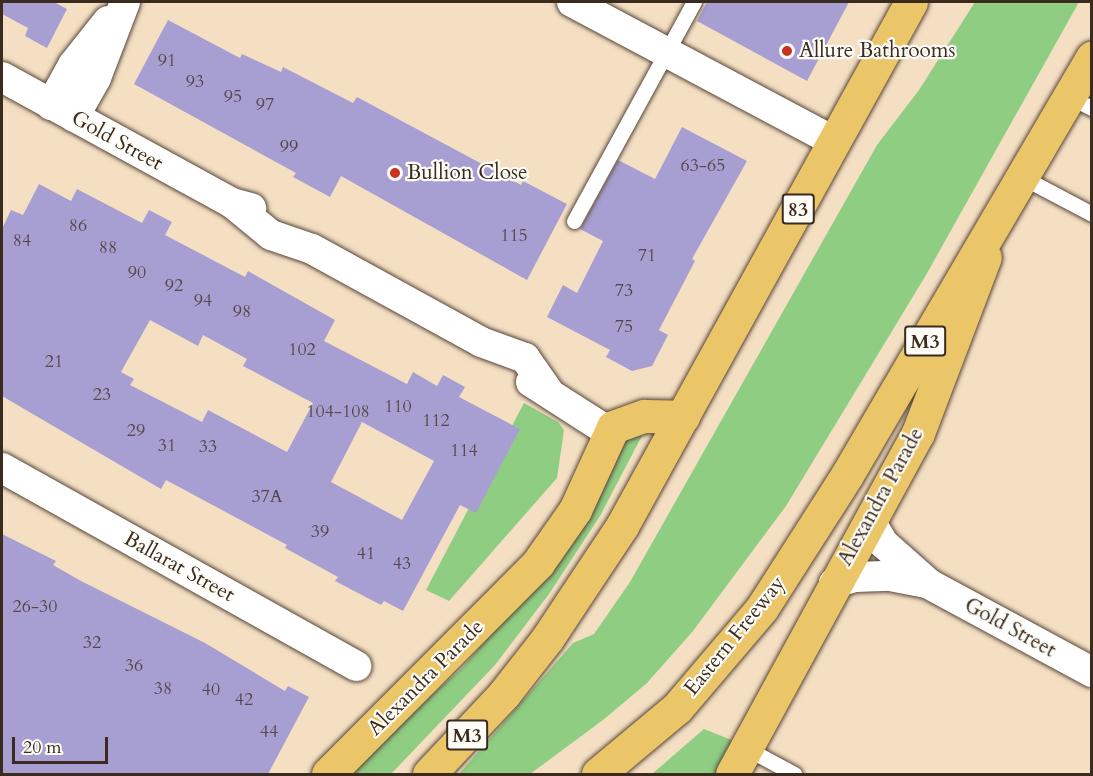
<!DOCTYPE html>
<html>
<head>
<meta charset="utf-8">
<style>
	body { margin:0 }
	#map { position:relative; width:1093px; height:776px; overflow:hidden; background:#f4dfc3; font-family:Cardo,serif }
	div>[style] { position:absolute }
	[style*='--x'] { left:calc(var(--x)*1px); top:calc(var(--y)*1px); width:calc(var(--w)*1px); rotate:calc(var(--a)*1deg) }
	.green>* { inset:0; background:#8fcd83 }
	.building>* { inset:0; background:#a79fd1 }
	.roads { filter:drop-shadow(0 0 2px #574537) drop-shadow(0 0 2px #574537) }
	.lane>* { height:15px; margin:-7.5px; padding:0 7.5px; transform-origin:7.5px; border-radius:7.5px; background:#fff }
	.street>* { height:30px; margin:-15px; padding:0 15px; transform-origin:15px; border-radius:15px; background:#fff }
	.primary>* { height:33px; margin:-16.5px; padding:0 16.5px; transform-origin:16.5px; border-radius:16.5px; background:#ebc669 }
	.highway>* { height:33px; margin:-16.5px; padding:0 16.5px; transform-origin:16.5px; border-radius:16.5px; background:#ebc669 }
	.dots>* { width:16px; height:16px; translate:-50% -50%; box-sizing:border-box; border:3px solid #fdfcf7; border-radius:50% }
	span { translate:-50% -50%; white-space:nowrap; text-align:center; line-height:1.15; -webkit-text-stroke:4.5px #fdfcf7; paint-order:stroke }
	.number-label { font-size:18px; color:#56474b }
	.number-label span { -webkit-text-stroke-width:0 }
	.shield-label span { padding:2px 4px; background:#fdfcf7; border:2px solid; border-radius:4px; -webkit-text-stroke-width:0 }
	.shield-label { font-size:20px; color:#3b2a1e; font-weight:700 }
	.poi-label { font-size:21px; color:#3b2a1e }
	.left { translate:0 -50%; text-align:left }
	.street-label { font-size:21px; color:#3b2a1e }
	.frame { position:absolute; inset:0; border:3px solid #3b2a1e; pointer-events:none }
	.scale { position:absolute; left:12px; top:737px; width:96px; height:27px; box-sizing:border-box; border:3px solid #3b2a1e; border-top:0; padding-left:8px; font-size:18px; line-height:21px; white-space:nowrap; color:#3b2a1e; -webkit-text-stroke:4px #fdfcf7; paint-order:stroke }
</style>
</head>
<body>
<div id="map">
	<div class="green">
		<i style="clip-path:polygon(975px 2px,1079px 2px,926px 275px,786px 506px,693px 631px,647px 683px,603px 720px,530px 774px,459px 774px,573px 643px,594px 634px,630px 582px,877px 145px,919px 90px)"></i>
		<i style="clip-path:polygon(524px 403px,558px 422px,564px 430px,557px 478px,449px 601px,426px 590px)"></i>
		<i style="clip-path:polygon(645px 430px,600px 516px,549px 594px,495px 665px,391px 774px,344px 774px,462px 668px,499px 625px,622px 438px)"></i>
		<i style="clip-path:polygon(704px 729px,734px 741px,718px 774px,652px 774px)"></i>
	</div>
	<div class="building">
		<i style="clip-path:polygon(2px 2px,54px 2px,67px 9px,47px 48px,25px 36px,28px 28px,2px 14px)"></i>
		<i style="clip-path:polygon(707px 2px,849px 2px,807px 81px,697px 21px)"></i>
		<i style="clip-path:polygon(168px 20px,240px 58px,242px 54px,281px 72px,283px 67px,353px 103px,357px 97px,521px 185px,523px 181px,567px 204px,527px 280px,341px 176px,330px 197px,293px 177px,296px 173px,134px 84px)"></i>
		<i style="clip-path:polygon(682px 127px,747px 161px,692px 259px,695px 261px,659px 330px,668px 335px,652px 366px,632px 371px,606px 357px,610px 350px,547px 317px,563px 285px,577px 293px,603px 241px,580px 229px,618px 160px,655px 179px)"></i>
		<i style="clip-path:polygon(evenodd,39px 184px,71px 201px,77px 189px,142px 223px,149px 210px,172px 222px,165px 235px,245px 277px,248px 271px,335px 320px,324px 341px,407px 384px,413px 372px,437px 386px,443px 375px,465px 387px,459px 397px,520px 429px,476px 513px,460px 505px,403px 611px,384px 601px,381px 605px,335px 581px,338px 577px,285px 548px,287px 545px,166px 480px,161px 489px,2px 396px,2px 229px,11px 210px,23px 215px,39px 184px,150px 320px,198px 346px,203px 335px,247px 359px,243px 366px,313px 403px,287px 452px,208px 410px,202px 422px,130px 385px,134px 379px,121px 372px,150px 320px,39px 184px,362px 422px,434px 461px,402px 520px,331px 482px,362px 422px)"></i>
		<i style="clip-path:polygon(2px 534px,56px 561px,53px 565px,81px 581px,205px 643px,285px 691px,288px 686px,309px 697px,268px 774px,2px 774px)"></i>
	</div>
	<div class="roads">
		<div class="lane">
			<i style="--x:1070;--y:97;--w:25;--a:27"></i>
			<i style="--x:1022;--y:177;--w:79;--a:27.9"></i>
			<i style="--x:574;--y:221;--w:250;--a:-61.3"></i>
			<i style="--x:746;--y:748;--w:55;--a:28.4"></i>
		</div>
		<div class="street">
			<i style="--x:572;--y:2;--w:298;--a:28"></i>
			<i style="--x:2;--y:77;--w:262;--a:28.7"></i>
			<i style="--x:232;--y:203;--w:20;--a:15"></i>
			<i style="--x:51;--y:105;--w:46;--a:-61.2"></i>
			<i style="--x:73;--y:65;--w:56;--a:-51.5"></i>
			<i style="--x:74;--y:117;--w:45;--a:-60.6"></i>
			<i style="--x:96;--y:78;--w:81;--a:-69.1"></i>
			<i style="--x:232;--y:203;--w:50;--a:39.4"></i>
			<i style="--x:271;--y:235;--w:43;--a:18.9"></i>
			<i style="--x:312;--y:249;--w:193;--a:28.8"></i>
			<i style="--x:481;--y:342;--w:47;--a:20"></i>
			<i style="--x:525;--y:358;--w:40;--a:55.1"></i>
			<i style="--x:531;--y:382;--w:93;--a:32.7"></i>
			<i style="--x:2;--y:468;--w:406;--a:29.2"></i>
			<i style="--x:870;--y:521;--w:27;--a:59"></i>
			<i style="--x:884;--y:544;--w:60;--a:41.6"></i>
			<i style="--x:929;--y:584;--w:185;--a:28.4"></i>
			<i style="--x:834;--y:583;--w:22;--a:-16"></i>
			<i style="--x:855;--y:577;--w:35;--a:-2"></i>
			<i style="--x:890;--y:576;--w:37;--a:11"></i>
		</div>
		<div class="primary">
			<i style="--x:328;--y:774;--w:298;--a:-45.1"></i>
			<i style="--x:538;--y:563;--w:65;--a:-55.1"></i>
			<i style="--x:575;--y:510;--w:91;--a:-65.4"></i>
			<i style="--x:613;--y:427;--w:33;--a:-20"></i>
			<i style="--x:644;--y:416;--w:39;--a:1"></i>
			<i style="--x:732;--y:774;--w:388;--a:-61.4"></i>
			<i style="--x:918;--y:433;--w:188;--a:-69.2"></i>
		</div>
		<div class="highway">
			<i style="--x:429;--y:774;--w:110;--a:-46.8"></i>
			<i style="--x:504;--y:694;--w:70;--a:-52"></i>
			<i style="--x:547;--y:639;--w:136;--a:-56.4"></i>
			<i style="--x:622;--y:526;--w:598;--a:-61.12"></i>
			<i style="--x:598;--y:774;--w:103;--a:-39.9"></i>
			<i style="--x:677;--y:708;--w:131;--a:-49.6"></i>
			<i style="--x:762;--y:608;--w:158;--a:-57.4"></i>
			<i style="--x:847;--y:475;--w:484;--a:-59.6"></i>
		</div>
	</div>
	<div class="dots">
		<i style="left:787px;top:51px;background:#c8321e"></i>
		<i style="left:395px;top:173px;background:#c8321e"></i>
	</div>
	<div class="number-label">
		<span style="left:167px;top:61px">91</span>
		<span style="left:195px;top:82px">93</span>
		<span style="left:233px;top:97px">95</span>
		<span style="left:265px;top:105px">97</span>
		<span style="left:289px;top:147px">99</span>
		<span style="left:703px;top:166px">63-65</span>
		<span style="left:78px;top:226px">86</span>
		<span style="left:514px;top:236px">115</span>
		<span style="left:22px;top:241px">84</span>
		<span style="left:108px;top:248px">88</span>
		<span style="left:647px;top:256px">71</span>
		<span style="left:137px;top:273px">90</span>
		<span style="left:174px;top:286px">92</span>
		<span style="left:624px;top:291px">73</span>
		<span style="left:203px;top:301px">94</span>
		<span style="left:242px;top:312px">98</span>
		<span style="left:624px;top:327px">75</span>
		<span style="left:302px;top:350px">102</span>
		<span style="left:54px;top:362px">21</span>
		<span style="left:102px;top:395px">23</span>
		<span style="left:398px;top:407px">110</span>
		<span style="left:338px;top:412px">104-108</span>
		<span style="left:436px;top:421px">112</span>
		<span style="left:136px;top:431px">29</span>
		<span style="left:167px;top:446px">31</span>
		<span style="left:208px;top:447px">33</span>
		<span style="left:464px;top:451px">114</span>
		<span style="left:267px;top:497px">37A</span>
		<span style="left:320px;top:532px">39</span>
		<span style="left:366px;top:554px">41</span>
		<span style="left:402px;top:564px">43</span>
		<span style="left:35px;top:607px">26-30</span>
		<span style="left:92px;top:643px">32</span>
		<span style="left:134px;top:666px">36</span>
		<span style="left:163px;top:689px">38</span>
		<span style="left:211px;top:690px">40</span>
		<span style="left:244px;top:700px">42</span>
		<span style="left:269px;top:732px">44</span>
	</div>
	<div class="shield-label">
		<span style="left:798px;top:209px">83</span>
		<span style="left:925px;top:341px">M3</span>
		<span style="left:467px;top:735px">M3</span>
	</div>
	<div class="poi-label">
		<span class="left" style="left:799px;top:51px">Allure Bathrooms</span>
		<span class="left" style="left:407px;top:173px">Bullion Close</span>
	</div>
	<div class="street-label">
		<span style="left:117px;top:141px;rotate:29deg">Gold Street</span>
		<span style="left:881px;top:497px;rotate:-61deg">Alexandra Parade</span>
		<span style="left:179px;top:567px;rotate:29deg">Ballarat Street</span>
		<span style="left:1010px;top:628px;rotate:29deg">Gold Street</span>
		<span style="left:735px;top:636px;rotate:-51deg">Eastern Freeway</span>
		<span style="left:426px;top:678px;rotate:-45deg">Alexandra Parade</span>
	</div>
	<div class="frame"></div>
	<div class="scale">20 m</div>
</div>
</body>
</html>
